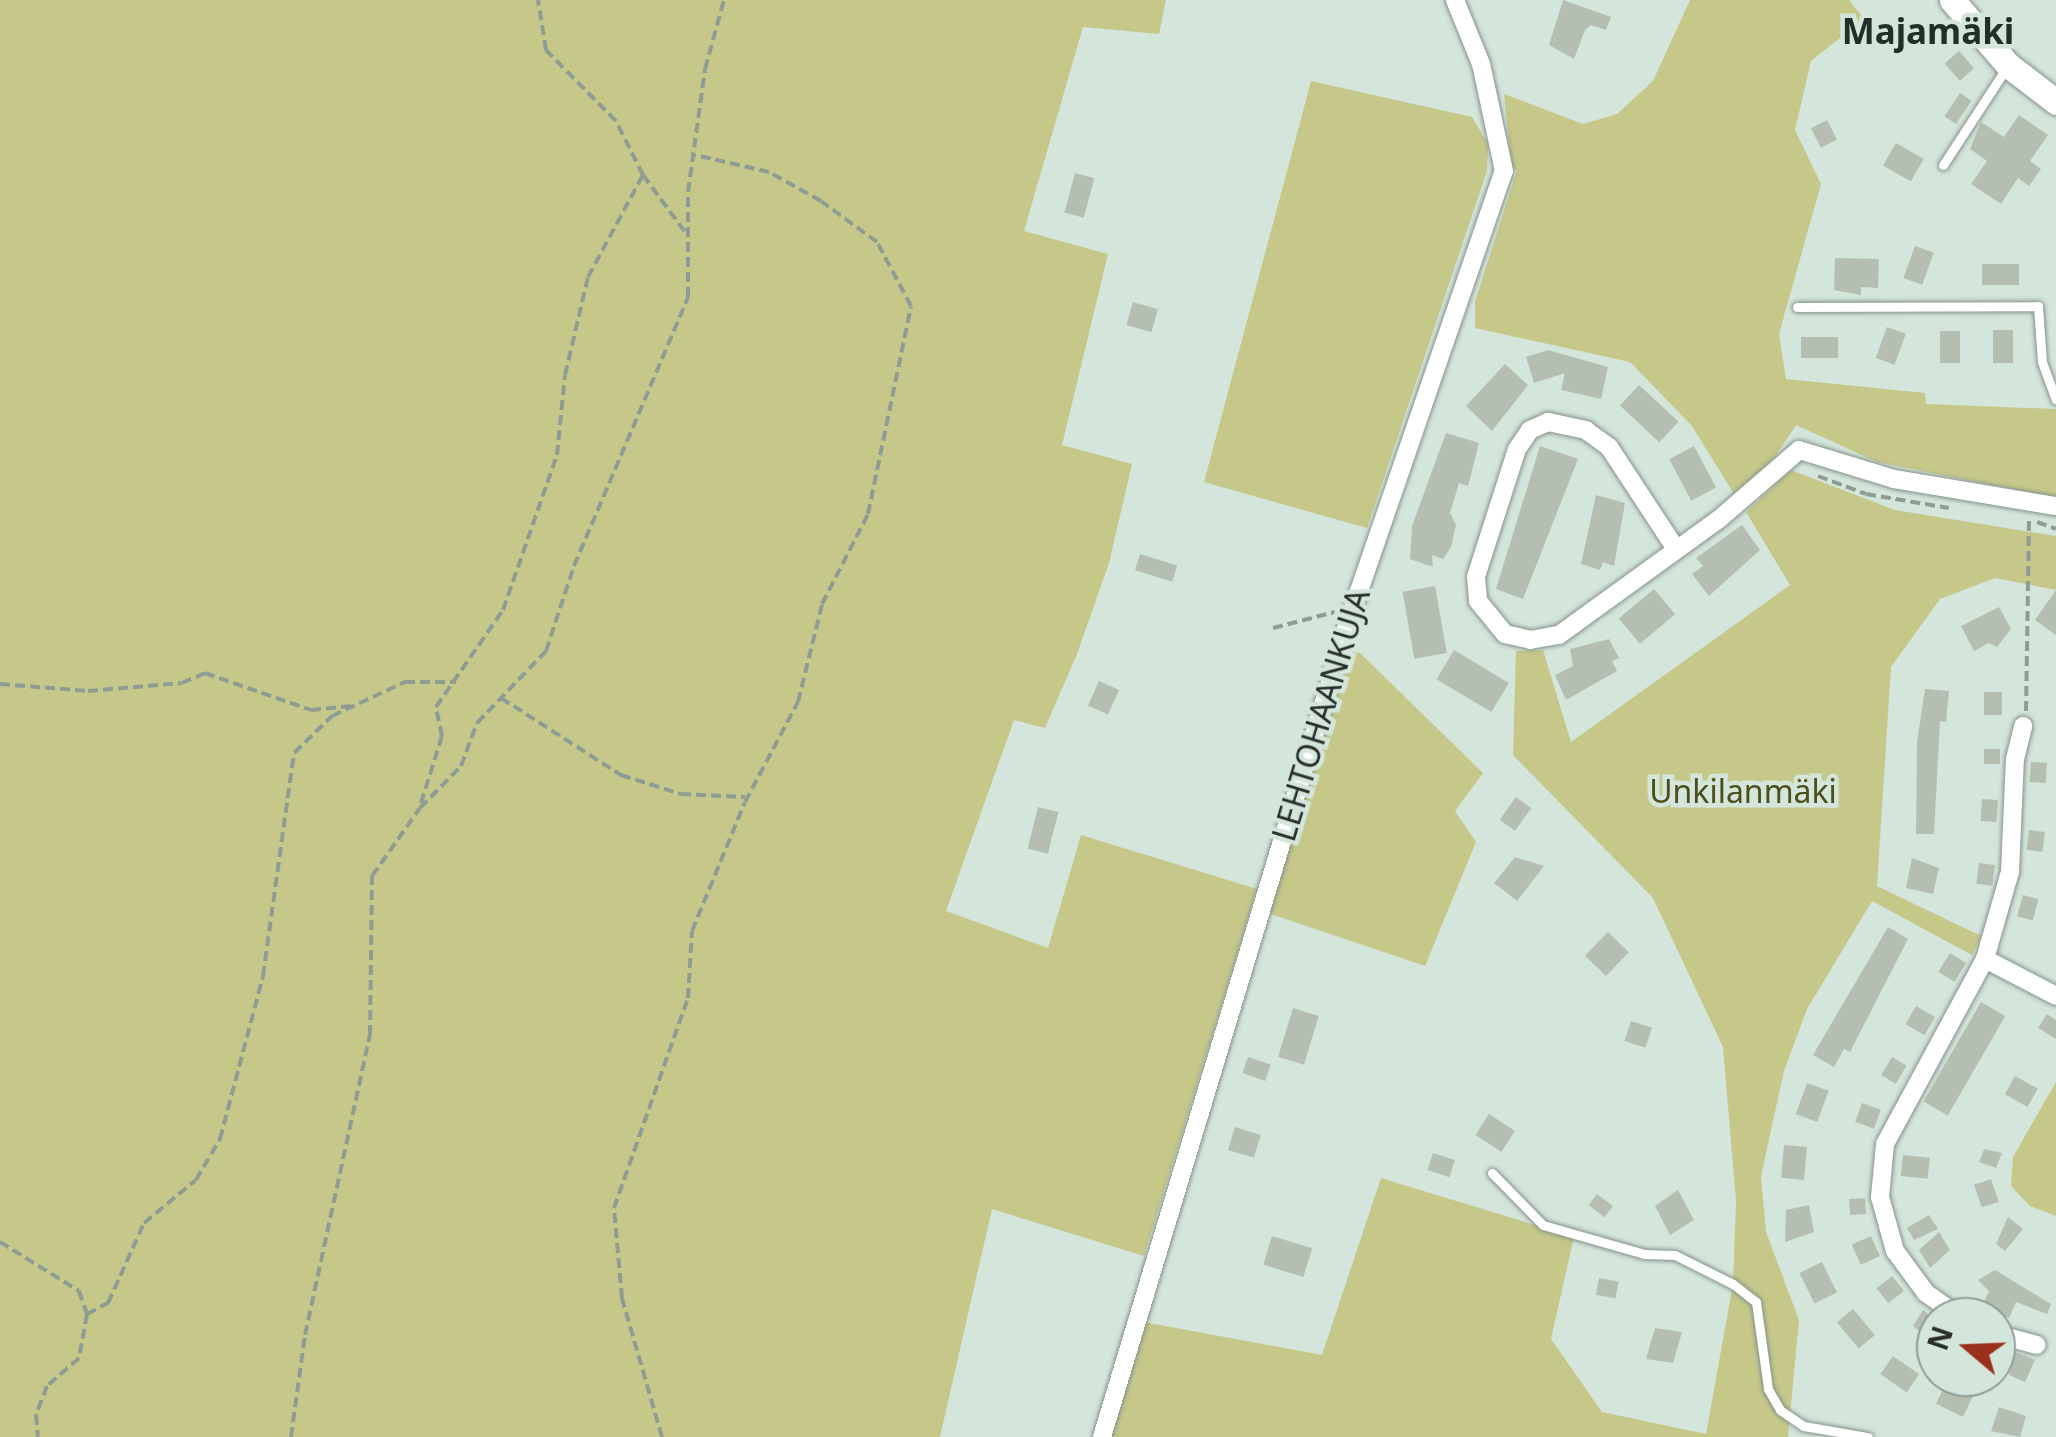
<!DOCTYPE html>
<html>
<head>
<meta charset="utf-8">
<style>
	body { margin:0 }
	#map { position:relative; width:2056px; height:1437px; overflow:hidden; background:#d4e5db; font-family:"Noto Sans",sans-serif }
	div>[style] { position:absolute }
	[style*='--x'] { left:calc(var(--x)*1px); top:calc(var(--y)*1px); width:calc(var(--w)*1px); rotate:calc(var(--a)*1deg) }
	.green>* { inset:0; background:#c6c88a }
	.building>* { inset:0; background:#b5bfb1; transform-origin:0 0 }
	.path>* { height:4px; margin-top:-2px; transform-origin:0; background:repeating-linear-gradient(90deg,#8f9c94 0 10px,transparent 0 15px) }
	.roads { filter:drop-shadow(0 0 2px #84938a) drop-shadow(0 0 2px #84938a) }
	.lane>* { height:9px; margin:-4.5px; padding:0 4.5px; transform-origin:4.5px; border-radius:4.5px; background:#fff }
	.street>* { height:18px; margin:-9px; padding:0 9px; transform-origin:9px; border-radius:9px; background:#fff }
	.secondary>* { height:25px; margin:-12.5px; padding:0 12.5px; transform-origin:12.5px; border-radius:12.5px; background:#fff }
	span { translate:-50% -50%; white-space:nowrap; text-align:center; line-height:1.15; -webkit-text-stroke:9px #d4e5db; paint-order:stroke }
	.street-label { font-size:32px; color:#282f2b }
	.park-label { font-size:32px; color:#4d4e19 }
	.neighbourhood-label { font-size:35px; color:#222f28; font-weight:700 }
	.north { position:absolute; left:1916px; top:1297px; width:100px; height:100px; box-sizing:border-box; background:#d4e5db; border:2px solid #8f9c95; border-radius:50%; rotate:289deg; font-size:28px; font-weight:700; line-height:40px; text-align:center; color:#282f2b }
	.north::after { content:''; display:block; margin:auto; width:35px; height:45px; background:#9a311c; clip-path:polygon(50% 0,100% 100%,50% 72%,0 100%) }
</style>
</head>
<body>
<div id="map">
	<div class="green">
		<i style="clip-path:polygon(0 0,1166px 0,1159px 34px,1083px 27px,1024px 231px,1108px 254px,1062px 445px,1132px 464px,1109px 563px,1077px 654px,1045px 728px,1014px 720px,946px 911px,1048px 948px,1081px 835px,1257px 889px,1144px 1256px,992px 1209px,940px 1437px,0 1437px)"></i>
		<i style="clip-path:polygon(1690px 0,1849px 0,1864px 19px,1811px 61px,1795px 130px,1821px 184px,1779px 334px,1786px 379px,1925px 393px,1926px 404px,2056px 409px,2056px 498px,1877px 462px,1796px 425px,1774px 458px,1734px 494px,1692px 426px,1630px 362px,1475px 328px,1475px 302px,1517px 170px,1511px 167px,1504px 94px,1583px 124px,1617px 114px,1653px 81px)"></i>
		<i style="clip-path:polygon(1311px 81px,1472px 117px,1488px 144px,1487px 171px,1367px 528px,1204px 482px)"></i>
		<i style="clip-path:polygon(1791px 470px,1895px 510px,2056px 536px,2056px 590px,1995px 578px,1940px 599px,1891px 667px,1877px 886px,1981px 936px,1972px 955px,1872px 901px,1807px 1009px,1784px 1071px,1761px 1176px,1766px 1232px,1799px 1320px,1788px 1437px,1109px 1437px,1144px 1322px,1322px 1355px,1381px 1178px,1574px 1237px,1551px 1339px,1602px 1412px,1706px 1434px,1733px 1284px,1736px 1201px,1723px 1047px,1653px 898px,1513px 755px,1516px 651px,1543px 650px,1571px 742px,1790px 585px,1746px 512px)"></i>
		<i style="clip-path:polygon(1351px 652px,1360px 653px,1483px 773px,1455px 811px,1476px 842px,1425px 966px,1268px 913px)"></i>
		<i style="clip-path:polygon(2056px 1082px,2056px 1216px,2030px 1206px,2011px 1186px,2013px 1157px)"></i>
	</div>
	<div class="building">
		<i style="clip-path:polygon(1563px 0,1611px 17px,1606px 30px,1591px 25px,1585px 30px,1574px 59px,1549px 45px)"></i>
		<i style="left:1959px;top:51px;width:23px;height:19px;rotate:49deg"></i>
		<i style="left:1960px;top:93px;width:14px;height:28px;rotate:34deg"></i>
		<i style="clip-path:polygon(2019px 115px,2048px 135px,2030px 161px,2041px 169px,2029px 186px,2018px 178px,2001px 204px,1971px 184px,1987px 161px,1970px 149px,1981px 122px,2004px 137px)"></i>
		<i style="left:1827px;top:120px;width:22px;height:18px;rotate:63deg"></i>
		<i style="left:1896px;top:143px;width:32px;height:26px;rotate:30deg"></i>
		<i style="left:1075px;top:173px;width:20px;height:41px;rotate:15deg"></i>
		<i style="left:1915px;top:246px;width:20px;height:34px;rotate:20deg"></i>
		<i style="clip-path:polygon(1835px 258px,1879px 259px,1878px 288px,1861px 287px,1861px 295px,1834px 290px)"></i>
		<i style="left:2019px;top:264px;width:21px;height:37px;rotate:90deg"></i>
		<i style="left:1133px;top:302px;width:26px;height:24px;rotate:16deg"></i>
		<i style="left:1887px;top:327px;width:20px;height:33px;rotate:20deg"></i>
		<i style="left:1993px;top:330px;width:20px;height:33px"></i>
		<i style="left:1940px;top:331px;width:20px;height:32px"></i>
		<i style="left:1838px;top:337px;width:21px;height:37px;rotate:90deg"></i>
		<i style="clip-path:polygon(1548px 350px,1608px 367px,1601px 399px,1561px 390px,1565px 373px,1534px 383px,1526px 357px)"></i>
		<i style="clip-path:polygon(1505px 364px,1528px 385px,1492px 431px,1466px 406px)"></i>
		<i style="left:1639px;top:385px;width:54px;height:28px;rotate:43deg"></i>
		<i style="clip-path:polygon(1446px 433px,1479px 443px,1468px 486px,1459px 483px,1450px 513px,1456px 525px,1451px 547px,1443px 559px,1432px 555px,1433px 567px,1410px 559px,1412px 526px)"></i>
		<i style="clip-path:polygon(1540px 446px,1578px 459px,1523px 599px,1496px 589px)"></i>
		<i style="left:1694px;top:446px;width:47px;height:28px;rotate:62deg"></i>
		<i style="clip-path:polygon(1596px 495px,1625px 503px,1614px 566px,1603px 562px,1600px 570px,1581px 564px)"></i>
		<i style="clip-path:polygon(1742px 525px,1760px 550px,1709px 596px,1692px 574px,1703px 566px,1696px 558px)"></i>
		<i style="left:1140px;top:554px;width:39px;height:17px;rotate:17deg"></i>
		<i style="left:1435px;top:586px;width:68px;height:33px;rotate:80deg"></i>
		<i style="left:1654px;top:589px;width:33px;height:46px;rotate:50deg"></i>
		<i style="clip-path:polygon(2056px 590px,2056px 635px,2035px 620px)"></i>
		<i style="clip-path:polygon(1999px 607px,2011px 629px,1997px 647px,1989px 643px,1974px 651px,1961px 626px)"></i>
		<i style="clip-path:polygon(1609px 639px,1619px 658px,1612px 661px,1617px 671px,1566px 700px,1555px 675px,1573px 666px,1570px 649px)"></i>
		<i style="left:1454px;top:650px;width:64px;height:34px;rotate:31deg"></i>
		<i style="left:1099px;top:681px;width:22px;height:27px;rotate:24deg"></i>
		<i style="clip-path:polygon(1925px 689px,1949px 691px,1946px 722px,1940px 721px,1934px 834px,1916px 834px,1917px 742px)"></i>
		<i style="left:1984px;top:692px;width:18px;height:23px"></i>
		<i style="left:1984px;top:749px;width:16px;height:15px"></i>
		<i style="left:2031px;top:762px;width:16px;height:20px;rotate:4deg"></i>
		<i style="left:1516px;top:797px;width:19px;height:28px;rotate:36deg"></i>
		<i style="left:1982px;top:799px;width:16px;height:22px;rotate:4deg"></i>
		<i style="left:1038px;top:807px;width:21px;height:43px;rotate:14deg"></i>
		<i style="left:2029px;top:830px;width:16px;height:20px;rotate:7deg"></i>
		<i style="clip-path:polygon(1515px 857px,1544px 866px,1517px 901px,1494px 883px)"></i>
		<i style="clip-path:polygon(1912px 858px,1939px 868px,1933px 894px,1906px 888px)"></i>
		<i style="left:1979px;top:863px;width:16px;height:21px;rotate:7deg"></i>
		<i style="left:2023px;top:895px;width:16px;height:22px;rotate:15deg"></i>
		<i style="clip-path:polygon(1888px 927px,1908px 939px,1850px 1052px,1844px 1049px,1834px 1067px,1813px 1055px)"></i>
		<i style="left:1608px;top:932px;width:29px;height:33px;rotate:44deg"></i>
		<i style="left:1950px;top:953px;width:19px;height:22px;rotate:32deg"></i>
		<i style="left:1981px;top:1002px;width:28px;height:115px;rotate:30deg"></i>
		<i style="left:1916px;top:1006px;width:22px;height:21px;rotate:30deg"></i>
		<i style="left:1293px;top:1008px;width:27px;height:51px;rotate:17deg"></i>
		<i style="clip-path:polygon(2047px 1014px,2056px 1020px,2056px 1039px,2038px 1028px)"></i>
		<i style="left:1631px;top:1021px;width:22px;height:21px;rotate:18deg"></i>
		<i style="left:1248px;top:1057px;width:24px;height:17px;rotate:19deg"></i>
		<i style="left:1892px;top:1057px;width:17px;height:21px;rotate:31deg"></i>
		<i style="left:2015px;top:1076px;width:26px;height:21px;rotate:29deg"></i>
		<i style="left:1807px;top:1083px;width:23px;height:33px;rotate:20deg"></i>
		<i style="left:1862px;top:1103px;width:20px;height:20px;rotate:20deg"></i>
		<i style="left:1489px;top:1114px;width:31px;height:25px;rotate:33deg"></i>
		<i style="left:1235px;top:1127px;width:27px;height:24px;rotate:17deg"></i>
		<i style="left:1784px;top:1145px;width:23px;height:33px;rotate:5deg"></i>
		<i style="clip-path:polygon(1984px 1149px,2002px 1153px,1996px 1168px,1979px 1162px)"></i>
		<i style="left:1433px;top:1153px;width:23px;height:18px;rotate:18deg"></i>
		<i style="left:1903px;top:1155px;width:27px;height:21px;rotate:6deg"></i>
		<i style="left:1991px;top:1179px;width:24px;height:18px;rotate:71deg"></i>
		<i style="clip-path:polygon(1678px 1190px,1694px 1220px,1670px 1235px,1655px 1206px)"></i>
		<i style="left:1597px;top:1194px;width:20px;height:14px;rotate:37deg"></i>
		<i style="left:1865px;top:1198px;width:16px;height:16px;rotate:86deg"></i>
		<i style="clip-path:polygon(1809px 1205px,1814px 1232px,1785px 1242px,1786px 1210px)"></i>
		<i style="clip-path:polygon(1929px 1215px,1938px 1229px,1914px 1240px,1907px 1228px)"></i>
		<i style="clip-path:polygon(2008px 1217px,2023px 1229px,2005px 1251px,1996px 1244px)"></i>
		<i style="clip-path:polygon(1939px 1232px,1950px 1250px,1930px 1268px,1919px 1250px)"></i>
		<i style="left:1272px;top:1236px;width:42px;height:30px;rotate:17deg"></i>
		<i style="left:1871px;top:1236px;width:22px;height:21px;rotate:66deg"></i>
		<i style="left:1822px;top:1262px;width:34px;height:25px;rotate:64deg"></i>
		<i style="clip-path:polygon(1995px 1270px,2051px 1304px,2047px 1314px,2016px 1302px,2009px 1318px,1982px 1306px,1989px 1291px,1978px 1280px)"></i>
		<i style="left:1892px;top:1276px;width:19px;height:20px;rotate:51deg"></i>
		<i style="left:1599px;top:1278px;width:20px;height:17px;rotate:11deg"></i>
		<i style="left:1853px;top:1309px;width:34px;height:21px;rotate:50deg"></i>
		<i style="clip-path:polygon(1923px 1310px,1936px 1320px,1928px 1338px,1913px 1326px)"></i>
		<i style="clip-path:polygon(1655px 1328px,1682px 1332px,1673px 1363px,1646px 1359px)"></i>
		<i style="clip-path:polygon(2015px 1352px,2035px 1360px,2025px 1382px,2009px 1375px)"></i>
		<i style="left:1893px;top:1356px;width:32px;height:22px;rotate:35deg"></i>
		<i style="left:1946px;top:1383px;width:30px;height:23px;rotate:26deg"></i>
		<i style="clip-path:polygon(1999px 1407px,2026px 1416px,2020px 1437px,1991px 1431px)"></i>
	</div>
	<div class="path">
		<i style="--x:643;--y:175;--w:76;--a:53.6"></i>
		<i style="--x:1818;--y:476;--w:51;--a:20.6"></i>
		<i style="--x:1866;--y:494;--w:84;--a:9.6"></i>
		<i style="--x:2037;--y:522;--w:20;--a:20"></i>
		<i style="--x:1273;--y:628;--w:64;--a:-14.5"></i>
		<i style="--x:0;--y:684;--w:88;--a:4.5"></i>
		<i style="--x:88;--y:691;--w:94;--a:-4.9"></i>
		<i style="--x:182;--y:683;--w:25;--a:-23"></i>
		<i style="--x:205;--y:673;--w:112;--a:19.2"></i>
		<i style="--x:311;--y:710;--w:40;--a:-5.7"></i>
		<i style="--x:501;--y:698;--w:143;--a:32.7"></i>
		<i style="--x:621;--y:775;--w:63;--a:17.6"></i>
		<i style="--x:681;--y:794;--w:64;--a:2.7"></i>
		<i style="--x:2026;--y:711;--w:192;--a:-89.1"></i>
		<i style="--x:421;--y:803;--w:70;--a:-72.6"></i>
		<i style="--x:442;--y:736;--w:30;--a:-102"></i>
		<i style="--x:436;--y:707;--w:118;--a:-55.4"></i>
		<i style="--x:503;--y:610;--w:164;--a:-70.8"></i>
		<i style="--x:557;--y:455;--w:80;--a:-84.3"></i>
		<i style="--x:565;--y:375;--w:101;--a:-76.8"></i>
		<i style="--x:588;--y:277;--w:116;--a:-61.7"></i>
		<i style="--x:643;--y:175;--w:60;--a:-116.6"></i>
		<i style="--x:616;--y:121;--w:100;--a:-134.6"></i>
		<i style="--x:546;--y:50;--w:51;--a:-99.1"></i>
		<i style="--x:0;--y:1242;--w:93;--a:31.8"></i>
		<i style="--x:79;--y:1291;--w:24;--a:71"></i>
		<i style="--x:87;--y:1314;--w:45;--a:100.3"></i>
		<i style="--x:79;--y:1358;--w:43;--a:138.8"></i>
		<i style="--x:47;--y:1386;--w:31;--a:111"></i>
		<i style="--x:36;--y:1415;--w:22;--a:85"></i>
		<i style="--x:87;--y:1314;--w:24;--a:-28"></i>
		<i style="--x:108;--y:1303;--w:88;--a:-65.8"></i>
		<i style="--x:144;--y:1223;--w:67;--a:-39.6"></i>
		<i style="--x:196;--y:1180;--w:48;--a:-59.7"></i>
		<i style="--x:220;--y:1139;--w:169;--a:-75.2"></i>
		<i style="--x:263;--y:976;--w:225;--a:-82.1"></i>
		<i style="--x:294;--y:753;--w:53;--a:-44.2"></i>
		<i style="--x:332;--y:716;--w:81;--a:-25"></i>
		<i style="--x:405;--y:682;--w:51;--a:0"></i>
		<i style="--x:291;--y:1437;--w:103;--a:-82.2"></i>
		<i style="--x:305;--y:1335;--w:307;--a:-77.8"></i>
		<i style="--x:370;--y:1035;--w:159;--a:-89.3"></i>
		<i style="--x:372;--y:876;--w:83;--a:-54.8"></i>
		<i style="--x:420;--y:808;--w:59;--a:-45.7"></i>
		<i style="--x:461;--y:766;--w:46;--a:-69.6"></i>
		<i style="--x:477;--y:723;--w:100;--a:-46.2"></i>
		<i style="--x:546;--y:651;--w:89;--a:-71.8"></i>
		<i style="--x:574;--y:566;--w:292;--a:-67"></i>
		<i style="--x:688;--y:297;--w:105;--a:-90"></i>
		<i style="--x:688;--y:192;--w:124;--a:-82.1"></i>
		<i style="--x:705;--y:69;--w:72;--a:-74.6"></i>
		<i style="--x:662;--y:1437;--w:145;--a:-106.1"></i>
		<i style="--x:622;--y:1298;--w:90;--a:-95.1"></i>
		<i style="--x:614;--y:1208;--w:223;--a:-70.6"></i>
		<i style="--x:688;--y:998;--w:67;--a:-86.6"></i>
		<i style="--x:692;--y:931;--w:139;--a:-67.7"></i>
		<i style="--x:745;--y:802;--w:113;--a:-62.1"></i>
		<i style="--x:798;--y:702;--w:101;--a:-76.2"></i>
		<i style="--x:822;--y:604;--w:101;--a:-62.9"></i>
		<i style="--x:868;--y:514;--w:212;--a:-78.3"></i>
		<i style="--x:911;--y:306;--w:72;--a:-118"></i>
		<i style="--x:877;--y:242;--w:69;--a:-143.8"></i>
		<i style="--x:821;--y:201;--w:60;--a:-150.9"></i>
		<i style="--x:769;--y:172;--w:76;--a:-167.1"></i>
	</div>
	<div class="roads">
		<div class="lane">
			<i style="--x:1943;--y:165;--w:117;--a:-56.9"></i>
			<i style="--x:1797;--y:307;--w:241;--a:-0.2"></i>
			<i style="--x:2038;--y:306;--w:56;--a:85.9"></i>
			<i style="--x:2042;--y:362;--w:40;--a:69.8"></i>
			<i style="--x:1492;--y:1173;--w:73;--a:45.6"></i>
			<i style="--x:1543;--y:1225;--w:105;--a:16"></i>
			<i style="--x:1644;--y:1254;--w:31;--a:2"></i>
			<i style="--x:1675;--y:1255;--w:65;--a:26.6"></i>
			<i style="--x:1733;--y:1284;--w:29;--a:38"></i>
			<i style="--x:1756;--y:1302;--w:88;--a:82.1"></i>
			<i style="--x:1768;--y:1389;--w:24;--a:60"></i>
			<i style="--x:1780;--y:1410;--w:29;--a:34"></i>
			<i style="--x:1804;--y:1426;--w:65;--a:9.8"></i>
		</div>
		<div class="street">
			<i style="--x:1676;--y:549;--w:122;--a:-123.3"></i>
			<i style="--x:1609;--y:447;--w:29;--a:-144"></i>
			<i style="--x:1586;--y:430;--w:39;--a:-168"></i>
			<i style="--x:1548;--y:422;--w:20;--a:156"></i>
			<i style="--x:1530;--y:430;--w:23;--a:124"></i>
			<i style="--x:1517;--y:449;--w:134;--a:107.8"></i>
			<i style="--x:1476;--y:577;--w:24;--a:85"></i>
			<i style="--x:1478;--y:601;--w:43;--a:50.7"></i>
			<i style="--x:1505;--y:634;--w:26;--a:13"></i>
			<i style="--x:1530;--y:640;--w:29;--a:-10"></i>
			<i style="--x:1559;--y:635;--w:196;--a:-35.9"></i>
			<i style="--x:1718;--y:520;--w:107;--a:-40.8"></i>
			<i style="--x:1799;--y:450;--w:99;--a:17"></i>
			<i style="--x:1894;--y:479;--w:164;--a:9.5"></i>
			<i style="--x:1985;--y:959;--w:91;--a:-74"></i>
			<i style="--x:2010;--y:872;--w:113;--a:-87.5"></i>
			<i style="--x:2015;--y:759;--w:34;--a:-76"></i>
			<i style="--x:1960;--y:1317;--w:42;--a:-144.8"></i>
			<i style="--x:1926;--y:1293;--w:52;--a:-126.4"></i>
			<i style="--x:1895;--y:1251;--w:56;--a:-105.5"></i>
			<i style="--x:1880;--y:1197;--w:53;--a:-84.6"></i>
			<i style="--x:1885;--y:1144;--w:210;--a:-61.6"></i>
			<i style="--x:1985;--y:959;--w:80;--a:27.5"></i>
			<i style="--x:1996;--y:1334;--w:42;--a:15"></i>
			<i style="--x:1102;--y:1437;--w:847;--a:-73.19"></i>
			<i style="--x:1347;--y:626;--w:481;--a:-71"></i>
			<i style="--x:1504;--y:171;--w:109;--a:-102.1"></i>
			<i style="--x:1481;--y:64;--w:69;--a:-112.1"></i>
		</div>
		<div class="secondary">
			<i style="--x:1952;--y:0;--w:86;--a:49.3"></i>
			<i style="--x:2008;--y:65;--w:61;--a:37.6"></i>
		</div>
	</div>
	<div class="street-label">
		<span style="left:1321px;top:715px;rotate:-73deg">LEHTOHAANKUJA</span>
	</div>
	<div class="park-label">
		<span style="left:1743px;top:791px">Unkilanmäki</span>
	</div>
	<div class="neighbourhood-label">
		<span style="left:1928px;top:31px">Majamäki</span>
	</div>
	<div class="north">N</div>
</div>
</body>
</html>
